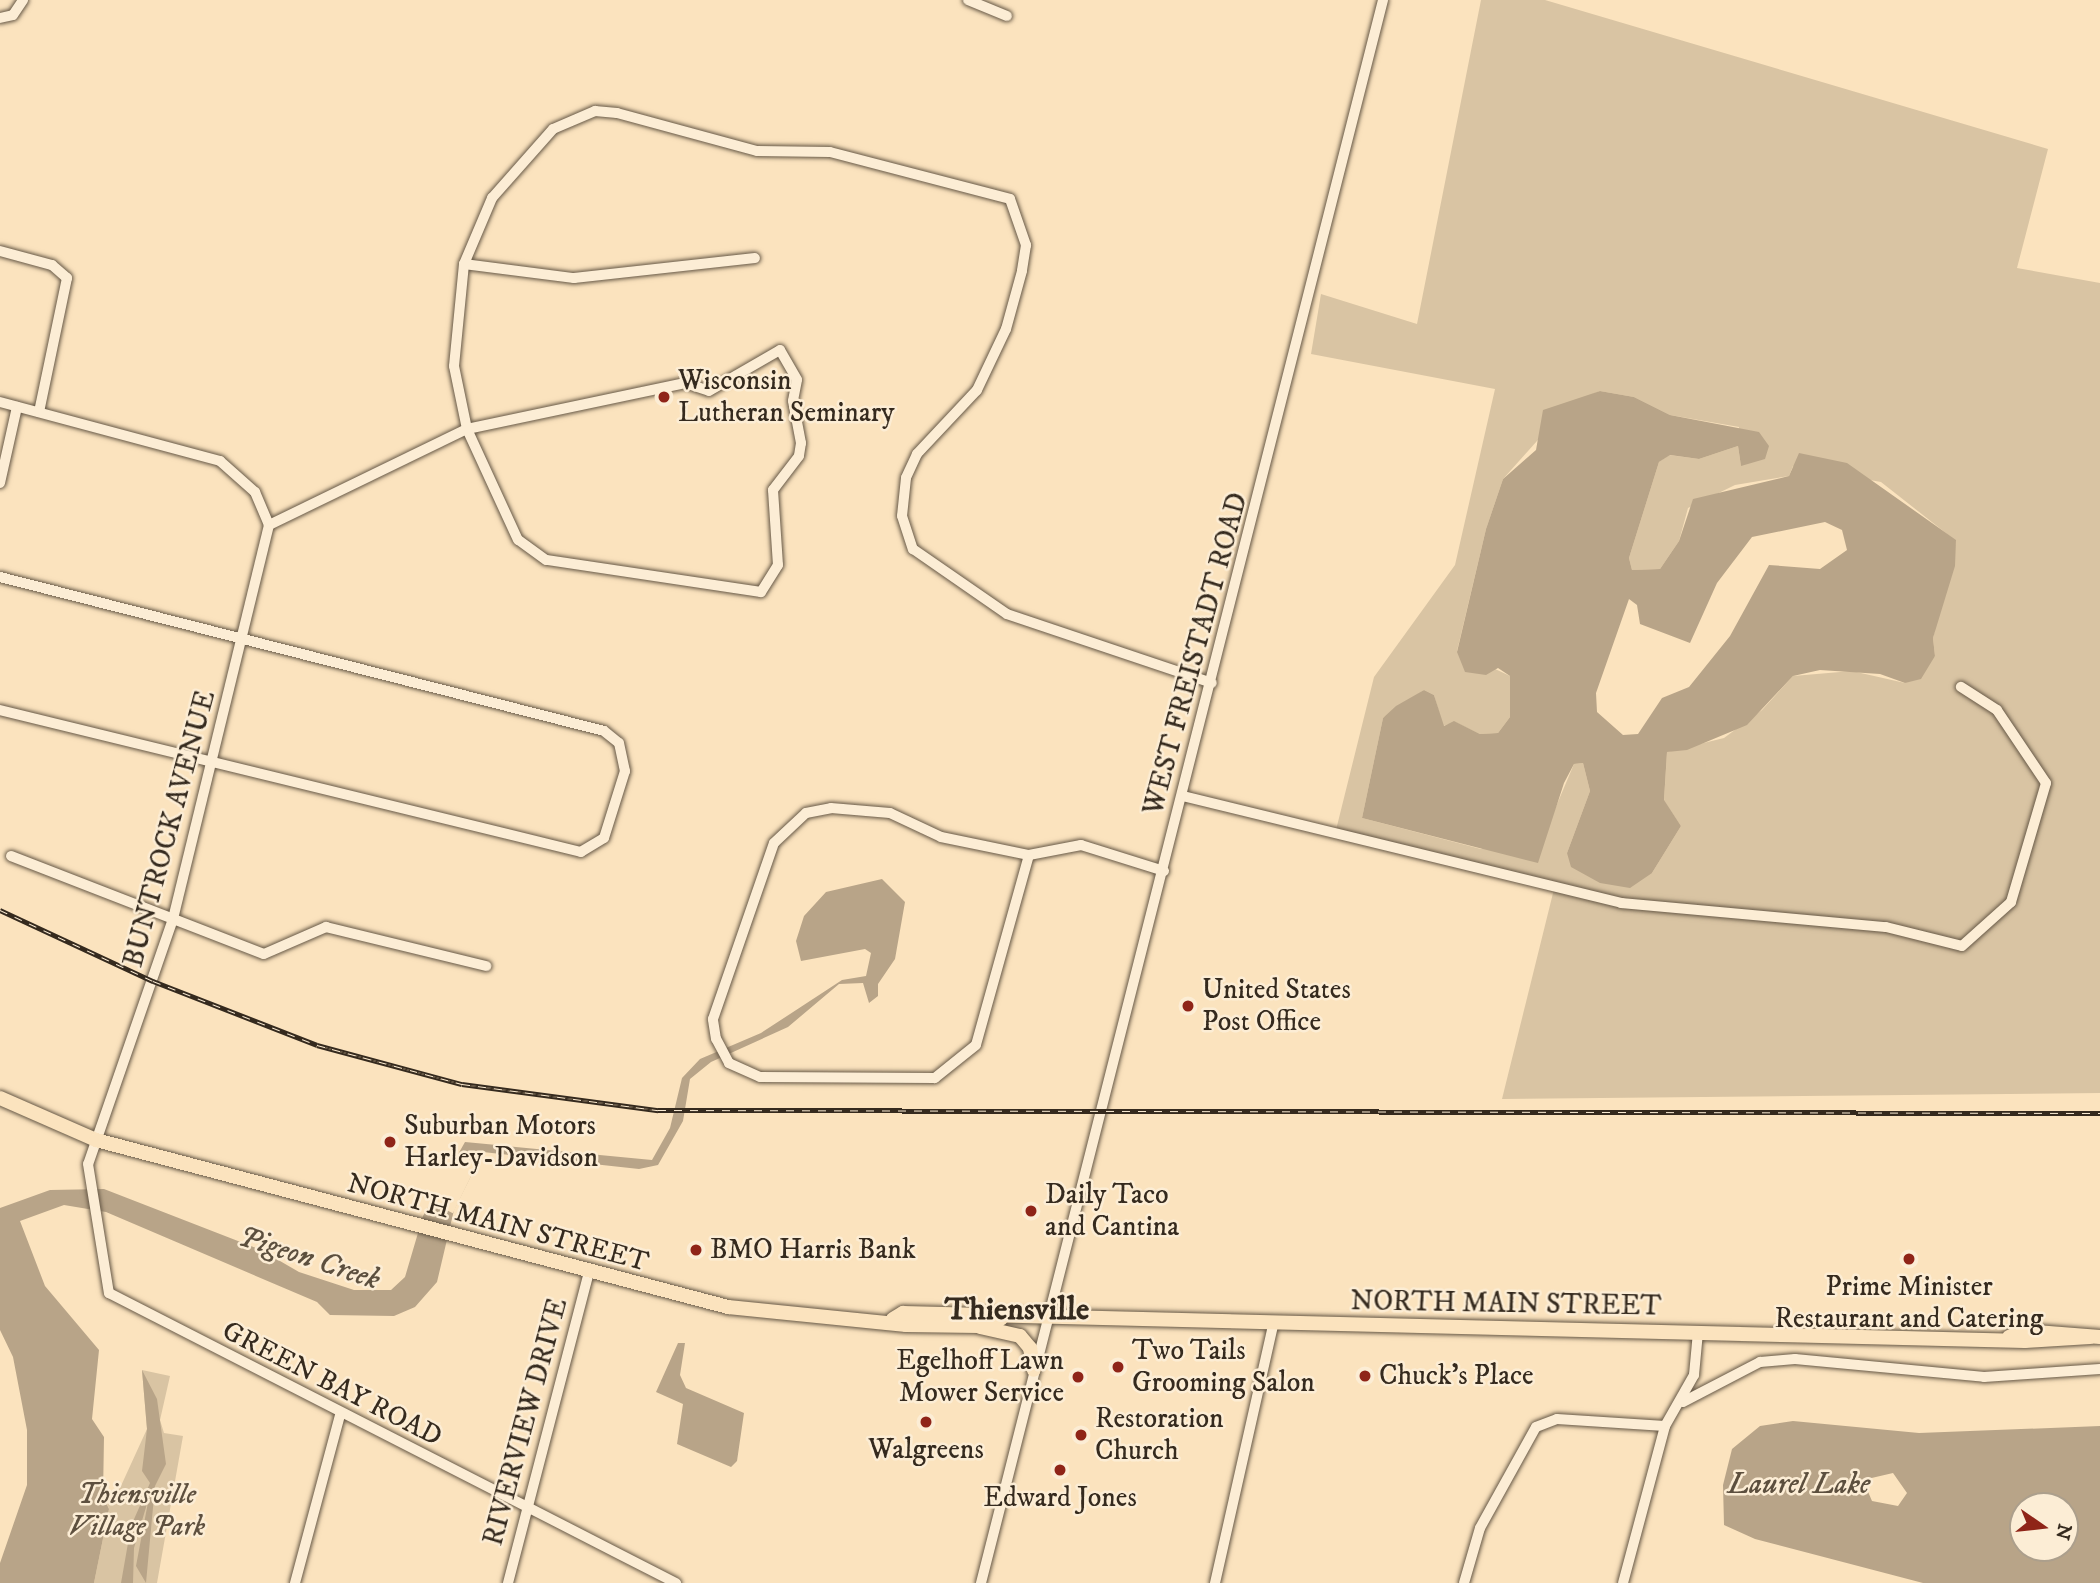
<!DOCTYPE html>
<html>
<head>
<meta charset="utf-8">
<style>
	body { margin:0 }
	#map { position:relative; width:2100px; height:1583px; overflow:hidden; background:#fbe3be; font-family:"IM FELL DW Pica",serif }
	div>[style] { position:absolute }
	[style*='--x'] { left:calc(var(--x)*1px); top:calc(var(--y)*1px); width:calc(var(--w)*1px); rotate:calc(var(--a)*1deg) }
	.green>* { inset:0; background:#d9c4a3 }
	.water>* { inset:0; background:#b8a488 }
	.pier>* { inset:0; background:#fbe3be; transform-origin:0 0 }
	.roads { filter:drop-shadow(0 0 2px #665846) drop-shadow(0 0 2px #665846) }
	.minor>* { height:10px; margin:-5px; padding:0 5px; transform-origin:5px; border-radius:5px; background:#fcedd5 }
	.major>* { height:14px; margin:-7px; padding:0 7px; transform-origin:7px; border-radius:7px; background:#fbe3be }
	.rail>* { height:5px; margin-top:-2.5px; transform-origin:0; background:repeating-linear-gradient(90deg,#fcedd5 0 8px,#352a1e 0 16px); box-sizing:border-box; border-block:2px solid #352a1e }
	.dots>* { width:19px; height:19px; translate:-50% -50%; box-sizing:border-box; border:4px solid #fcedd5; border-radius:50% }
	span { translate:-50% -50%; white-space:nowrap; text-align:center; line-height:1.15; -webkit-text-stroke:5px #fcedd5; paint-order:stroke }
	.poi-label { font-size:28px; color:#352a1e }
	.left { translate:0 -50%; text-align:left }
	.right { translate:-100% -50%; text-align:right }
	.street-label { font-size:28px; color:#352a1e }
	.park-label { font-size:28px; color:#5e503f; font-style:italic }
	.water-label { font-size:30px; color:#5c4f3e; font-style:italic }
	.quarter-label { font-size:32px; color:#352a1e; font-weight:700 }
	.north { position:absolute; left:2009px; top:1492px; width:70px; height:70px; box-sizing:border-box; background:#fcedd5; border:2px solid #ac9f8c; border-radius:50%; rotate:104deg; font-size:19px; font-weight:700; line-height:28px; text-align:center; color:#352a1e }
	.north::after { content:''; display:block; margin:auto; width:24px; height:32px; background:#8f2418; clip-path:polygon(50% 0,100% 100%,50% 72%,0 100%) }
</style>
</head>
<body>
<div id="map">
	<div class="green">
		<i style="clip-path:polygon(evenodd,1481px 0,1545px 0,2048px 149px,2017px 268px,2100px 283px,2100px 1093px,1502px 1099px,1555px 885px,1336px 830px,1374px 677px,1455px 565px,1495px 389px,1311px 354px,1321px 294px,1417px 324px,1481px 0,1600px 391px,1634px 397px,1670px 415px,1739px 427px,1741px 466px,1738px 446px,1699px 459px,1669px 455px,1659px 462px,1629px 558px,1632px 570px,1660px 569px,1679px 541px,1688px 508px,1735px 485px,1789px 476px,1793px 466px,1881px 482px,1956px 541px,1933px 638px,1935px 656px,1905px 683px,1852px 671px,1793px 676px,1762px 710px,1724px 738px,1667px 752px,1664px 801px,1681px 826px,1652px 873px,1567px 853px,1590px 791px,1583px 763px,1574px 764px,1552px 816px,1481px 849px,1362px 818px,1383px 718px,1424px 690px,1434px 695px,1443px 726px,1455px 722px,1480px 734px,1498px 733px,1510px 717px,1510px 676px,1457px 651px,1486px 529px,1503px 479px,1571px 403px,1600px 391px)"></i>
		<i style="clip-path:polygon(142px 1370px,170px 1376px,160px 1420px,164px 1433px,183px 1436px,157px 1583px,94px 1583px,109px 1509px,103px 1493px,120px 1488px,147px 1429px)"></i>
	</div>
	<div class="water">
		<i style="clip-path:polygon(evenodd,1600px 391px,1634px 397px,1670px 415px,1759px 432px,1769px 446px,1765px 459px,1741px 466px,1738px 446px,1699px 459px,1670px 455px,1659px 462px,1629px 558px,1632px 570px,1660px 569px,1679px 541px,1693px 499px,1789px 476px,1799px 453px,1847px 463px,1956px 540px,1955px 566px,1933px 638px,1935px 656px,1921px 679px,1905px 683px,1880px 674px,1820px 670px,1793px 676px,1747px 725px,1687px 750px,1667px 752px,1664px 800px,1681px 826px,1652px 873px,1630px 888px,1600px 883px,1571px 867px,1567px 853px,1590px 791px,1583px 763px,1574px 764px,1564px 783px,1538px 863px,1362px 818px,1383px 718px,1396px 706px,1424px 690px,1434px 695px,1444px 726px,1454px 721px,1480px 734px,1498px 733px,1510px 717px,1510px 676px,1498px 668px,1486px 675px,1465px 672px,1457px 652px,1486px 529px,1503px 479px,1536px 450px,1543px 410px,1600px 391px,1825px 522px,1842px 530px,1847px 550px,1820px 569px,1769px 565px,1730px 636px,1689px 687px,1662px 698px,1638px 734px,1623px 735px,1597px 712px,1596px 693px,1629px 599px,1637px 605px,1640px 624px,1690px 643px,1717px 583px,1752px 537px,1825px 522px)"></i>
		<i style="clip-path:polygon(882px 879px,905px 902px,895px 959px,878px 984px,878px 996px,869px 1003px,863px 983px,839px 984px,788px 1027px,711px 1062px,690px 1079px,683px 1121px,658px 1165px,639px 1169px,483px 1152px,454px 1210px,437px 1282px,415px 1307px,394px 1316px,330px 1315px,317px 1302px,106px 1212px,64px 1205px,20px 1221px,45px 1286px,99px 1350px,92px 1419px,104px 1437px,103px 1496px,109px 1509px,94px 1583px,0 1583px,0 1563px,27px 1485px,27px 1430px,13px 1357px,0 1330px,0 1208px,50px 1190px,104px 1189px,261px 1250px,299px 1272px,354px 1290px,391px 1290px,405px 1277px,423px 1216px,465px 1142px,652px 1160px,670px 1128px,682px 1078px,700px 1059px,761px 1033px,842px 980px,866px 976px,871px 953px,865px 949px,801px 961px,796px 941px,804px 916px,826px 892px)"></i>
		<i style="clip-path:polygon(678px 1343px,685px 1343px,680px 1375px,686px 1388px,744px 1413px,737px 1461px,731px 1467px,677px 1444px,683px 1404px,656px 1392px)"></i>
		<i style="clip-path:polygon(142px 1370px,157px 1399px,166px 1464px,155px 1486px,146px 1583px,136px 1566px,149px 1497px,134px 1548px,133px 1583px,121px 1583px,131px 1526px,150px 1483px,142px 1471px,147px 1429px)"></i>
		<i style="clip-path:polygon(evenodd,1793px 1421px,1919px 1433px,2100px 1426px,2100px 1583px,1923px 1583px,1755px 1539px,1724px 1525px,1723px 1485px,1732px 1449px,1760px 1426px,1793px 1421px,1893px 1473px,1907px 1493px,1898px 1506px,1872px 1501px,1863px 1480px,1893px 1473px,1793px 1421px,2023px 1506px,2065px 1506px,2065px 1548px,2023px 1548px,2023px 1506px)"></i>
	</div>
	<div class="pier">
		<i style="left:455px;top:1152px;width:25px;height:56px;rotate:26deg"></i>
	</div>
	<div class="roads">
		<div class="minor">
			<i style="--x:968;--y:0;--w:42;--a:22.3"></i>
			<i style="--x:0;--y:18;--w:13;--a:-13"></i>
			<i style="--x:13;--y:15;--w:18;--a:-56"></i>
			<i style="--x:0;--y:251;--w:54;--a:15.1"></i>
			<i style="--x:52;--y:265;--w:20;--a:41"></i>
			<i style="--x:67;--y:278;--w:137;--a:101.8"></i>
			<i style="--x:464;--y:264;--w:111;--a:7.3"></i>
			<i style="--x:574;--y:278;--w:182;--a:-6.3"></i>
			<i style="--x:0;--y:402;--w:228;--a:15"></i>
			<i style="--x:220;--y:461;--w:47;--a:41.5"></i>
			<i style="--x:255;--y:492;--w:36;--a:67"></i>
			<i style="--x:269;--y:525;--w:406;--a:103.7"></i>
			<i style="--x:173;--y:919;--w:259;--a:109.1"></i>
			<i style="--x:88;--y:1164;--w:131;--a:80.8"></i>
			<i style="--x:109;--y:1293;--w:637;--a:27.09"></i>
			<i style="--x:0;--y:483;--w:78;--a:-77.4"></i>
			<i style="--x:269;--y:525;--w:220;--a:-25.9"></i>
			<i style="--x:467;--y:429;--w:223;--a:-11.9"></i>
			<i style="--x:685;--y:383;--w:25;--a:18"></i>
			<i style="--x:709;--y:391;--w:82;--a:-30"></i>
			<i style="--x:780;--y:350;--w:34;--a:60"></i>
			<i style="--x:797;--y:380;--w:21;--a:101"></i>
			<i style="--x:793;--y:401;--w:43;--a:79.2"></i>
			<i style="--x:801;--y:443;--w:13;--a:99"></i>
			<i style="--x:799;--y:456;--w:43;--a:127.4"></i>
			<i style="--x:773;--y:490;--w:75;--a:86.2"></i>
			<i style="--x:778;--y:565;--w:32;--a:122"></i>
			<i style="--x:761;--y:592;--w:217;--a:-171.5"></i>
			<i style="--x:546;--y:560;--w:34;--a:-144"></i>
			<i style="--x:518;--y:540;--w:122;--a:-114.7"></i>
			<i style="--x:467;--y:429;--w:64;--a:-101.7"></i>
			<i style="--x:454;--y:366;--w:102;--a:-84.4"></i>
			<i style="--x:464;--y:264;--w:72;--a:-67"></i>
			<i style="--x:492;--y:198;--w:92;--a:-48.5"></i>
			<i style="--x:553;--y:129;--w:46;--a:-23.2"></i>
			<i style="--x:595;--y:111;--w:22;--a:5"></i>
			<i style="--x:617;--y:113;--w:145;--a:15.2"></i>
			<i style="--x:757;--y:151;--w:73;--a:0.8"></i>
			<i style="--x:830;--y:152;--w:186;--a:14.6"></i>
			<i style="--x:1010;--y:199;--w:49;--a:70.8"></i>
			<i style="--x:1026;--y:245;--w:26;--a:99"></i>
			<i style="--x:1022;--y:271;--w:60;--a:105.4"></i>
			<i style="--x:1006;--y:329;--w:68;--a:115.4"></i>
			<i style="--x:977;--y:390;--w:88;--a:133.2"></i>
			<i style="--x:917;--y:454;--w:26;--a:115"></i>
			<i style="--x:906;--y:478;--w:38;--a:96"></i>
			<i style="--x:902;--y:516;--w:35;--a:72"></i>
			<i style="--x:913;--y:549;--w:114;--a:34.7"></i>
			<i style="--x:1007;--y:614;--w:216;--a:18.6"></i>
			<i style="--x:0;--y:577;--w:623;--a:14.3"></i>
			<i style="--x:604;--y:731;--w:19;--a:39"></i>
			<i style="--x:619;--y:743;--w:29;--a:78"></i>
			<i style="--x:625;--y:771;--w:70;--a:107.4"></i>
			<i style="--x:604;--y:838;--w:27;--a:149"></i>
			<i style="--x:581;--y:852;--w:598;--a:-166.27"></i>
			<i style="--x:1183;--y:796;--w:451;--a:13.7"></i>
			<i style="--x:1621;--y:903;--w:266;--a:5.2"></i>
			<i style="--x:1886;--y:927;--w:78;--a:14"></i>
			<i style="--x:1962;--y:946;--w:66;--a:-41.9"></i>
			<i style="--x:2011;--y:902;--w:124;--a:-73.6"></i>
			<i style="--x:2046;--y:783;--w:88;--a:-123.9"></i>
			<i style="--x:1997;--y:710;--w:43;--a:-147.4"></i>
			<i style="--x:831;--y:808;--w:59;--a:4.8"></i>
			<i style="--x:890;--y:813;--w:56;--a:25.2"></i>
			<i style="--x:941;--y:837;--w:90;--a:11.6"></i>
			<i style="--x:1029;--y:855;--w:197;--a:105.6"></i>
			<i style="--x:976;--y:1045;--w:53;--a:141.2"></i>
			<i style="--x:935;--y:1078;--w:175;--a:-179.7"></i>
			<i style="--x:760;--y:1077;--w:34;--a:-156"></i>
			<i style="--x:729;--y:1063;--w:27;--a:-118"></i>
			<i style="--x:716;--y:1039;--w:20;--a:-99"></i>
			<i style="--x:713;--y:1019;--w:186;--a:-70.9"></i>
			<i style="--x:774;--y:843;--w:44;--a:-43.2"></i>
			<i style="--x:806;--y:813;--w:25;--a:-11"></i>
			<i style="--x:1029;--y:855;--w:53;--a:-10.9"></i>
			<i style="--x:1081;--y:845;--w:87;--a:17.4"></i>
			<i style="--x:11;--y:856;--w:271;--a:21.2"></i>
			<i style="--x:264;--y:954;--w:68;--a:-23.5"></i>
			<i style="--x:326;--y:927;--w:165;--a:13.7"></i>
			<i style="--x:1683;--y:1402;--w:87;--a:-27.5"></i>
			<i style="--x:1760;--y:1362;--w:35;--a:-5"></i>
			<i style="--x:1795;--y:1359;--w:190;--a:5.4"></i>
			<i style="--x:1984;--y:1377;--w:116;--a:-3.9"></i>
			<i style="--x:295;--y:1583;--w:174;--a:-75"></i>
			<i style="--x:508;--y:1583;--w:320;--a:-75.4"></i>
			<i style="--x:981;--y:1583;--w:1633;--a:-75.75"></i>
			<i style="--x:1215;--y:1583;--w:264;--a:-77.3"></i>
			<i style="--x:1464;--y:1583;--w:57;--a:-73.8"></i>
			<i style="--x:1480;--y:1528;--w:115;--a:-61"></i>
			<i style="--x:1536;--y:1427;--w:22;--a:-21"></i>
			<i style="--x:1557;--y:1419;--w:108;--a:3.7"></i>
			<i style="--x:1623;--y:1583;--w:163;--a:-75"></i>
			<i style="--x:1665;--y:1426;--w:59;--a:-60.4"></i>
			<i style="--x:1694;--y:1375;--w:43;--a:-84.7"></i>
		</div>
		<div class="major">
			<i style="--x:0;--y:1098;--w:105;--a:23.6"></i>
			<i style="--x:96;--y:1140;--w:654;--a:14.8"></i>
			<i style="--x:728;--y:1307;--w:179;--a:5.8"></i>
			<i style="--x:906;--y:1325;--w:73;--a:0.8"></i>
			<i style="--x:979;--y:1326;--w:23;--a:-18"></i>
			<i style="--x:893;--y:1319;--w:12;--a:-31"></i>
			<i style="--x:903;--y:1313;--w:1122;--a:1.43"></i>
			<i style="--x:2025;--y:1341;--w:65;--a:-3.5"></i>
			<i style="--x:980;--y:1327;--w:41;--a:12.7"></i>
			<i style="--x:1020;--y:1336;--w:16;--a:50"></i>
			<i style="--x:1030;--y:1348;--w:22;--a:80"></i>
			<i style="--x:2009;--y:1337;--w:15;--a:-23"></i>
			<i style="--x:2023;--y:1331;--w:77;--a:4.5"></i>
		</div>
	</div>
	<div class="rail">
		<i style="--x:0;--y:910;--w:169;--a:24.9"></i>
		<i style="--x:153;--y:981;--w:176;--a:21.3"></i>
		<i style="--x:317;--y:1045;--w:150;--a:15.1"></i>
		<i style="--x:462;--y:1084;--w:198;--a:7.6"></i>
		<i style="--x:658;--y:1110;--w:1442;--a:0.12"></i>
	</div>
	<div class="dots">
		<i style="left:664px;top:397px;background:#8f2418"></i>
		<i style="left:1188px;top:1006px;background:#8f2418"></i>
		<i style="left:390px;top:1142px;background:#8f2418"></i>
		<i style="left:1031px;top:1211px;background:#8f2418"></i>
		<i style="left:696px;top:1250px;background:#8f2418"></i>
		<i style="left:1909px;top:1259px;background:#8f2418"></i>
		<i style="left:1118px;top:1367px;background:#8f2418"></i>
		<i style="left:1365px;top:1376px;background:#8f2418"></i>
		<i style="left:1078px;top:1377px;background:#8f2418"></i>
		<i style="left:926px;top:1422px;background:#8f2418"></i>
		<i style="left:1081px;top:1435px;background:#8f2418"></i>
		<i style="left:1060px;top:1470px;background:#8f2418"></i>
	</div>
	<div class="poi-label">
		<span class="left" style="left:678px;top:397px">Wisconsin<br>Lutheran Seminary</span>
		<span class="left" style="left:1202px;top:1006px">United States<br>Post Office</span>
		<span class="left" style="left:404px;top:1142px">Suburban Motors<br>Harley-Davidson</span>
		<span class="left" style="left:1045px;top:1211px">Daily Taco<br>and Cantina</span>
		<span class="left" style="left:710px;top:1250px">BMO Harris Bank</span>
		<span style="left:1909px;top:1303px">Prime Minister<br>Restaurant and Catering</span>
		<span class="left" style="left:1132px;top:1367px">Two Tails<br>Grooming Salon</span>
		<span class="right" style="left:1064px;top:1377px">Egelhoff Lawn<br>Mower Service</span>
		<span class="left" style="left:1379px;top:1376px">Chuck's Place</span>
		<span class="left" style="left:1095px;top:1435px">Restoration<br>Church</span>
		<span style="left:926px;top:1450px">Walgreens</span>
		<span style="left:1060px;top:1498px">Edward Jones</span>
	</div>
	<div class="street-label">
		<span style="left:1196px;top:654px;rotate:-75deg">WEST FREISTADT ROAD</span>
		<span style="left:170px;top:829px;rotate:-75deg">BUNTROCK AVENUE</span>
		<span style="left:498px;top:1223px;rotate:15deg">NORTH MAIN STREET</span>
		<span style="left:1506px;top:1304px;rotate:1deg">NORTH MAIN STREET</span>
		<span style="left:332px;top:1384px;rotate:27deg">GREEN BAY ROAD</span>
		<span style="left:526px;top:1422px;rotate:-75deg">RIVERVIEW DRIVE</span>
	</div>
	<div class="park-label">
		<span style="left:137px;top:1511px">Thiensville<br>Village Park</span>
	</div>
	<div class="water-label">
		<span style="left:309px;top:1259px;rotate:18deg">Pigeon Creek</span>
		<span style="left:1799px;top:1485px">Laurel Lake</span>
	</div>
	<div class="quarter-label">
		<span style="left:1017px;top:1310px">Thiensville</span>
	</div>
	<div class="north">N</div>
</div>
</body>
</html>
